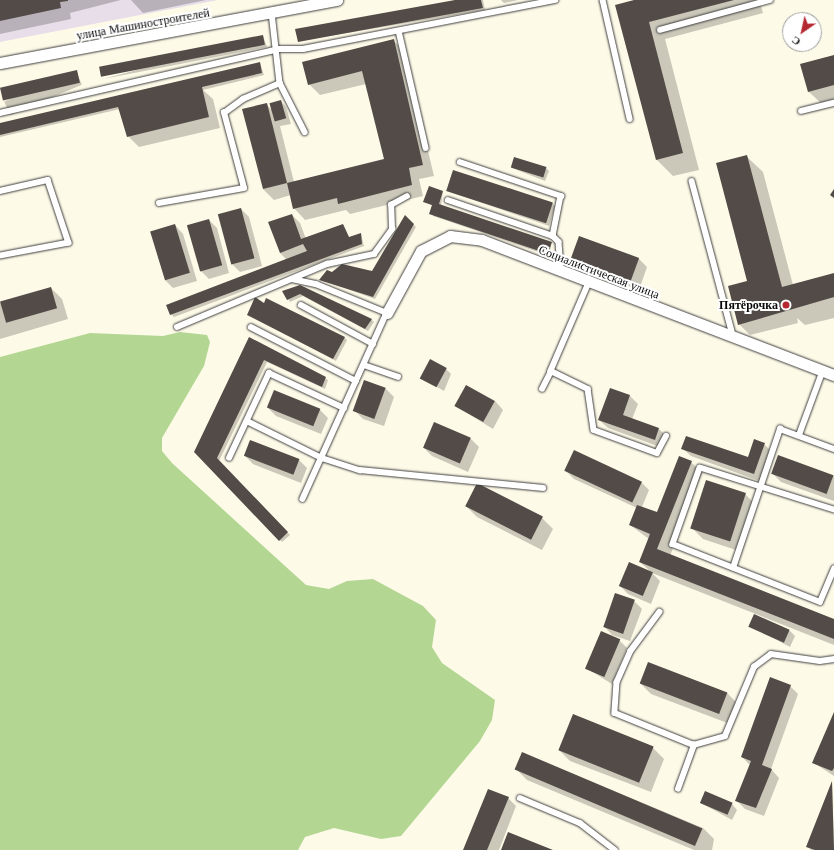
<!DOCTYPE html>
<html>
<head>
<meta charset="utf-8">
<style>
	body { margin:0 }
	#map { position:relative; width:834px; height:850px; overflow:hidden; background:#fefae8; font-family:"Libre Baskerville",serif }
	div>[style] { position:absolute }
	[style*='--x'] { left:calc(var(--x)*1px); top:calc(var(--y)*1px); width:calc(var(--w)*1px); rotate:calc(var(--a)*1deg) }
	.industrial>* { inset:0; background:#e8dee9 }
	.forest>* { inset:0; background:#b3d793 }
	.shadow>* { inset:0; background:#0003; transform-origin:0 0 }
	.building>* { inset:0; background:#524b47; transform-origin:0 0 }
	.roads { filter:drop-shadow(0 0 1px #3d3d3d) drop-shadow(0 0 1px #3d3d3d) }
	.lane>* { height:5.5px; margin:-2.75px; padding:0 2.75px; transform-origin:2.75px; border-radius:2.75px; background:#fff }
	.street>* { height:11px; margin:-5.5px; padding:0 5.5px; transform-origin:5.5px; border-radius:5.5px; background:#fff }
	.dots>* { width:11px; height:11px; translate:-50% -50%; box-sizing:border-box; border:2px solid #fff; border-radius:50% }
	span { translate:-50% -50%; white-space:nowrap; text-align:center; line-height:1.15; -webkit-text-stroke:4px #fff; paint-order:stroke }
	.street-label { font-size:12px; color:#0a0a0a }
	.poi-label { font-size:12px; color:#0a0a0a; font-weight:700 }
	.right { translate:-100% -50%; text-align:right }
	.north { position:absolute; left:782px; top:12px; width:40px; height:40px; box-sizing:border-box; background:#fff; border:1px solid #9d9d9d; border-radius:50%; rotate:214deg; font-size:11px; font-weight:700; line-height:16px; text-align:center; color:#0a0a0a }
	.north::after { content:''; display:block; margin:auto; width:14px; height:18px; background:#b52731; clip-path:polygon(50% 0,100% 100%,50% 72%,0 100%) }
</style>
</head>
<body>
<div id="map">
	<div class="industrial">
		<i style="clip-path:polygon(0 0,218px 0,0 42px)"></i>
	</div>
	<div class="forest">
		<i style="clip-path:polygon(180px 332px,207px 335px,210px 342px,204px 366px,162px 438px,162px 451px,172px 463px,306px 585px,329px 589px,347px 581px,373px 579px,423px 606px,436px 620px,432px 647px,442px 663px,495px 700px,492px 720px,480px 741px,401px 836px,381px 839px,334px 828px,305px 837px,298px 850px,0 850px,0 357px,90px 333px,163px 336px)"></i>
	</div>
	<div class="shadow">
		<i style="clip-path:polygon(0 0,121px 0,70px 13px,71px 19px,0 34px)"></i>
		<i style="clip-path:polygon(131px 0,206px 0,143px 13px)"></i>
		<i style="clip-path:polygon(460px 0,483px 0,485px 10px,299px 41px)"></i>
		<i style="clip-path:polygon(501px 0,518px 0,504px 3px)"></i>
		<i style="clip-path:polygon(638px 0,759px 0,763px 13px,665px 39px,699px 170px,673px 176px,657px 160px,617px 6px)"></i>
		<i style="clip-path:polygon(263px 36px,267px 47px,103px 79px)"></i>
		<i style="clip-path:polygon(393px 40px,404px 51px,434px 176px,419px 179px,423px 196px,350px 214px,346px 210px,305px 220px,294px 208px,291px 195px,274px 200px,263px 189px,266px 104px,272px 110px,281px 101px,286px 107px,291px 124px,280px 126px,294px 182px,385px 160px,366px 84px,320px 95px,309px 84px)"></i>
		<i style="clip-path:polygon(834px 56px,834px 105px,825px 107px,808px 91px)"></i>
		<i style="clip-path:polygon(260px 63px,264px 75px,203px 90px,213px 99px,220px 128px,139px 147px,128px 136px,120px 109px,0 137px,0 124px)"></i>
		<i style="left:76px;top:71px;width:15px;height:78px;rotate:67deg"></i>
		<i style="clip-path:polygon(746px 156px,763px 172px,793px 285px,834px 275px,834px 318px,805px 325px,797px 318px,798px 323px,750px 335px,739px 324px,748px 282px)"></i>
		<i style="clip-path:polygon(512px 168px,546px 168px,549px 171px,545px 181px)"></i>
		<i style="clip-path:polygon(443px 191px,441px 206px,551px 243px,550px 256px,433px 216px,433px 206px,425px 202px)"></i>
		<i style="clip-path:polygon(447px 191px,553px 204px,555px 206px,549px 226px)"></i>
		<i style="clip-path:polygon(241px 209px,249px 217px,262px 266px,240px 272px,232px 264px,220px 215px)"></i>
		<i style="clip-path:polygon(292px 215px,300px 223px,306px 239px,343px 225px,349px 238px,361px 234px,364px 246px,174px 317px,171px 314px,287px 260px,280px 253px)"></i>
		<i style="clip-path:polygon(405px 217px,416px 227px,375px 299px,321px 280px,332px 273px,372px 272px)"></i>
		<i style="clip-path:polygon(209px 220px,217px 228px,229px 273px,209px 279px,201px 271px,189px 225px)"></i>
		<i style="clip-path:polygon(175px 225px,183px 234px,197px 281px,173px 288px,165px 280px,151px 232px)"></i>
		<i style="clip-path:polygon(580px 237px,639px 259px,647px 267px,639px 290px,580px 268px,571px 260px)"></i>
		<i style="clip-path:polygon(300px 286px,372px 320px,374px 322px,368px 331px,303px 296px,290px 302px,284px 291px)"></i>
		<i style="clip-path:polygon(51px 288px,62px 299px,68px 319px,0 339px,0 303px)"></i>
		<i style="clip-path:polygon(249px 315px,344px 337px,347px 340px,336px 361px)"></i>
		<i style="clip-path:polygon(249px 338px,328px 380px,325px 389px,267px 362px,219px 461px,290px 535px,282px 542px,195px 452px)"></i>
		<i style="clip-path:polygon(446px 369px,451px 374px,444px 391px,423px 379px)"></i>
		<i style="clip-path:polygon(385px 388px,394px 397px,384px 426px,363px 419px,355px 411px)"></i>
		<i style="clip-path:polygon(275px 391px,320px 410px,328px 418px,321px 434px,276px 416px,268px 408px)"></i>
		<i style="clip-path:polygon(630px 396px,638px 404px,632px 419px,659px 429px,667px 437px,663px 448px,608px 428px,599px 420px)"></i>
		<i style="clip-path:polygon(495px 401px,503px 410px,493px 429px,456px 406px)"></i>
		<i style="clip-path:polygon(435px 423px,471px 439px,479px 447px,468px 472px,432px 456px,424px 448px)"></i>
		<i style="clip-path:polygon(764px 444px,772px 452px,762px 482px,691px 456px,682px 448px,748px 459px)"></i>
		<i style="clip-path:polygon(245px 456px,299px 460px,307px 468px,301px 483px,253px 464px)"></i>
		<i style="clip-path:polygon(691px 462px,702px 473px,670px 556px,834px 621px,834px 645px,652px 573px,660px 581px,651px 604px,628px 594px,620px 586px,651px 572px,640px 562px,649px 539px,630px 525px,637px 508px,574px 479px,566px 471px,641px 482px,649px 490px,642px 507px,657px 513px)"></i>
		<i style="clip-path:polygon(773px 474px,834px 476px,834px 501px,781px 482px)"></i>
		<i style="clip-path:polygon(745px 494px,756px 505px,742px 552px,703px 539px,692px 528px)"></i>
		<i style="clip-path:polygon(466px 506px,542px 518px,553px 529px,542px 550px,477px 517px)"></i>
		<i style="clip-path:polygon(634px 601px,642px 609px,630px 641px,612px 635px,604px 626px)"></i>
		<i style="clip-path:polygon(750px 626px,790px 631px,795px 636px,790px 647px)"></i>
		<i style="clip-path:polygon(619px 640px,627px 648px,612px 684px,586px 668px)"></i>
		<i style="clip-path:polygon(648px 663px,727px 693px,738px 704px,730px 724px,651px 694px,640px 683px)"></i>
		<i style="clip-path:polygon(790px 686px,798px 694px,771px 769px,779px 778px,764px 816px,745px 809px,737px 801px,750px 765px,742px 757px)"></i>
		<i style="clip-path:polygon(834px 715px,834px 776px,814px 763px)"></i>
		<i style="clip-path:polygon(573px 716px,653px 748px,664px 759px,651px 792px,570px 761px,559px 750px)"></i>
		<i style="clip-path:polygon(523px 753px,703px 828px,714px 839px,712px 850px,694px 850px,527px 780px,516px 769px)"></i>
		<i style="clip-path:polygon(832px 782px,834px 850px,811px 850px,807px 846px)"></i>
		<i style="clip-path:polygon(508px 798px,516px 806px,499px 850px,464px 850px)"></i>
		<i style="clip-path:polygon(701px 803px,732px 804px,737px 810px,732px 820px)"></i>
	</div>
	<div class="building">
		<i style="clip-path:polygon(0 0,68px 0,68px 1px,60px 2px,61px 8px,0 21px)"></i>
		<i style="clip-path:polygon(455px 0,481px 0,483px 8px,298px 42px,295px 29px)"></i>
		<i style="clip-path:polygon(634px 0,734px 0,649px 22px,683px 153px,656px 160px,615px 5px)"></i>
		<i style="left:263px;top:35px;width:10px;height:167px;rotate:79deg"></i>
		<i style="clip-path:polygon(394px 39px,423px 165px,409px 168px,412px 185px,338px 204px,337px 198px,293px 209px,287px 183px,263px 189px,242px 109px,267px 103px,287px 183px,384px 159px,362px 71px,308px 85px,302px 62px)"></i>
		<i style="clip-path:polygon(834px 55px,834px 85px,808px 92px,800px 64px)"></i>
		<i style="clip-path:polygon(260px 62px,262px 73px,202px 87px,209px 117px,127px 137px,118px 107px,0 135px,0 123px)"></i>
		<i style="left:77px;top:70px;width:13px;height:79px;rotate:77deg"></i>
		<i style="left:281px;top:100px;width:19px;height:12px;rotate:74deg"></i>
		<i style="clip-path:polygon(747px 155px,782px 287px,834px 273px,834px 297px,738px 325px,728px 286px,747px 281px,716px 163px)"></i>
		<i style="left:514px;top:157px;width:34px;height:11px;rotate:17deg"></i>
		<i style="left:453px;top:170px;width:105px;height:22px;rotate:18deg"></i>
		<i style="clip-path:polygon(429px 186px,443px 191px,439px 204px,552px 242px,548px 254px,429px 214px,432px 205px,423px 202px)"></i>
		<i style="clip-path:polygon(834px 189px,834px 198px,830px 195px)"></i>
		<i style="left:241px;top:208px;width:52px;height:24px;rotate:75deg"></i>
		<i style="clip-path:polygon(292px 214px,301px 239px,343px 224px,349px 237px,361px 233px,362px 244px,170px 315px,166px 305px,307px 251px,303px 244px,280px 253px,268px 222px)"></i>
		<i style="clip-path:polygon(405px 215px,414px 224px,373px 297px,319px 280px,327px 270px,332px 272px,342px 264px,372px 271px)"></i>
		<i style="left:209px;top:219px;width:48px;height:23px;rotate:74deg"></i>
		<i style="left:175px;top:224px;width:51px;height:26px;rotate:73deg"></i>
		<i style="left:579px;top:236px;width:64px;height:26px;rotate:20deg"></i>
		<i style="clip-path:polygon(300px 285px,372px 319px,365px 329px,300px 294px,287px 300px,282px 291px)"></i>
		<i style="left:51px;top:287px;width:22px;height:53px;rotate:74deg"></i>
		<i style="clip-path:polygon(255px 297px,264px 303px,266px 298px,345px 337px,333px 359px,247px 315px)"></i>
		<i style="clip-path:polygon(249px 337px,326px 377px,322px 387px,264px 360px,217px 458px,288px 532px,279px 541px,194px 452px)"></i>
		<i style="left:430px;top:359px;width:19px;height:22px;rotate:28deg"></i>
		<i style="left:364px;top:380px;width:23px;height:33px;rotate:20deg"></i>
		<i style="left:466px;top:385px;width:33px;height:24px;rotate:29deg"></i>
		<i style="clip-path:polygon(610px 388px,630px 395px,623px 415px,659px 428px,655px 440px,598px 420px)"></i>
		<i style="left:274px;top:390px;width:50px;height:19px;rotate:22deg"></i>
		<i style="left:434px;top:422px;width:40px;height:28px;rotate:23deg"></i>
		<i style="clip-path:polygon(686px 436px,748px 457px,754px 439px,765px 443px,754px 474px,681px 449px)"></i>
		<i style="left:250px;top:440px;width:53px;height:17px;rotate:21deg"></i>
		<i style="left:574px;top:450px;width:75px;height:23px;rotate:25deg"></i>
		<i style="left:778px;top:455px;width:59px;height:20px;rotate:20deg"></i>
		<i style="clip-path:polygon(679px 456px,692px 461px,657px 549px,834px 619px,834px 639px,639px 562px,650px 534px,629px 525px,637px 505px,657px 512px)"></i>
		<i style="left:706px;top:480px;width:42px;height:51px;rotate:18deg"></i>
		<i style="left:477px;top:483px;width:74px;height:26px;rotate:27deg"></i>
		<i style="left:629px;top:562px;width:26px;height:26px;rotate:23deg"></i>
		<i style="left:615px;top:593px;width:21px;height:36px;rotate:19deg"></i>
		<i style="left:754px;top:614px;width:39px;height:14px;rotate:24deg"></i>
		<i style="left:601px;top:631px;width:21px;height:41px;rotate:23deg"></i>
		<i style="left:648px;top:662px;width:85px;height:23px;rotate:21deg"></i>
		<i style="clip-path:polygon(770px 677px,791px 685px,762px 765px,772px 769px,756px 808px,735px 801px,751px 761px,741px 757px)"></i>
		<i style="clip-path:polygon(834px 712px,834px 768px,832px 771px,812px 763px)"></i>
		<i style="left:573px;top:714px;width:87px;height:39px;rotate:22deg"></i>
		<i style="left:522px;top:752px;width:196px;height:19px;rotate:23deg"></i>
		<i style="clip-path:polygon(832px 781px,834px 850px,815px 850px,806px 847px)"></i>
		<i style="clip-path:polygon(488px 789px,509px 797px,487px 850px,463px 850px)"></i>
		<i style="left:705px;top:791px;width:30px;height:13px;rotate:23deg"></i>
		<i style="clip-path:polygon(508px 832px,553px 850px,501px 850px)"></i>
	</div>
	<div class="roads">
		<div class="lane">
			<i style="--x:603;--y:0;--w:122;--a:77.2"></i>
			<i style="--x:272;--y:13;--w:70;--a:83.5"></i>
			<i style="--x:280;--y:83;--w:55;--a:63"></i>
			<i style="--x:660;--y:30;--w:114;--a:-15.3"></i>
			<i style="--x:399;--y:31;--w:120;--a:77"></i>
			<i style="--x:801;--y:111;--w:34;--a:-14"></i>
			<i style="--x:0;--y:113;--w:286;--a:-12.9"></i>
			<i style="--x:279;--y:49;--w:24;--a:0"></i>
			<i style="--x:303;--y:49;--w:257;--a:-11"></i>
			<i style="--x:460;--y:162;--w:107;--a:18.6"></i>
			<i style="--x:561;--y:196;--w:41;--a:101.3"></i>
			<i style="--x:553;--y:236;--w:8;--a:45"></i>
			<i style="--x:559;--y:242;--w:30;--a:86"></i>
			<i style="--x:692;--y:181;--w:159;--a:75.1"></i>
			<i style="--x:0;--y:191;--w:49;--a:-12.9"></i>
			<i style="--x:48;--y:180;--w:66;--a:71.6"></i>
			<i style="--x:69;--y:243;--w:70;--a:169.3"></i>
			<i style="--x:448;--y:200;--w:111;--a:18.9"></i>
			<i style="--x:159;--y:203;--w:86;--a:-10"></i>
			<i style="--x:244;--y:188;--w:78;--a:-104.9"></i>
			<i style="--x:224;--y:113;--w:24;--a:-36"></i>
			<i style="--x:243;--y:99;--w:40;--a:-23.4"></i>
			<i style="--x:292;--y:279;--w:25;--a:12"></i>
			<i style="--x:316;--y:284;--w:77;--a:22.2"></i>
			<i style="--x:387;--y:313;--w:204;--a:114.3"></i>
			<i style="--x:589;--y:283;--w:96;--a:113.4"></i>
			<i style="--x:551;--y:371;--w:41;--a:25.9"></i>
			<i style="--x:588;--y:389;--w:41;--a:81.7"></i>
			<i style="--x:594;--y:430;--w:67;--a:20.1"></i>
			<i style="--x:657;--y:453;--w:19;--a:-62"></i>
			<i style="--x:301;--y:305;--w:82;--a:28.4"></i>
			<i style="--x:177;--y:327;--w:163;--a:-22.8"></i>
			<i style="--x:327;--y:264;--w:48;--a:-12"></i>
			<i style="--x:374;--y:254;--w:31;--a:-54"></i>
			<i style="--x:392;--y:229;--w:24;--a:-92"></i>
			<i style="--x:391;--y:205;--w:18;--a:-29"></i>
			<i style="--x:251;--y:327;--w:118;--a:27.2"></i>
			<i style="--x:364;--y:365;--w:36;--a:19"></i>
			<i style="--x:542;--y:389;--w:20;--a:-63"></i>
			<i style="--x:247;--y:421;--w:84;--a:26.3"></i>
			<i style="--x:322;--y:458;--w:40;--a:18"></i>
			<i style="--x:360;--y:470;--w:184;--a:5.6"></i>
			<i style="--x:799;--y:435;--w:69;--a:-69.7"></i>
			<i style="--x:229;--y:458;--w:94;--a:-64.8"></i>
			<i style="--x:269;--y:373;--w:83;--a:25"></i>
			<i style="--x:834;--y:510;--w:140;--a:-162.6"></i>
			<i style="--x:700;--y:468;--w:81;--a:109.6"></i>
			<i style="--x:673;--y:544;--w:158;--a:21.5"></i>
			<i style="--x:820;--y:602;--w:36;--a:-67"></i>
			<i style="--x:733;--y:568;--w:147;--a:-71.3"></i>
			<i style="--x:780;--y:429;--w:58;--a:20.3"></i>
			<i style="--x:660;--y:612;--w:49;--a:126.6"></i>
			<i style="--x:631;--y:651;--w:34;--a:114"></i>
			<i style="--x:617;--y:682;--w:31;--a:94"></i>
			<i style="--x:615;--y:713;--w:85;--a:22.1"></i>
			<i style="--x:694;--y:745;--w:32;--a:-16"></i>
			<i style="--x:725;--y:736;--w:75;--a:-67.2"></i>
			<i style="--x:754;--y:667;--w:21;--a:-37"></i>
			<i style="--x:771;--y:654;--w:49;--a:8.1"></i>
			<i style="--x:820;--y:661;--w:14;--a:-8"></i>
			<i style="--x:678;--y:789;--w:47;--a:-70"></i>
			<i style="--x:520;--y:798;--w:65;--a:22.6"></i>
			<i style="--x:580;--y:823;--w:44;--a:37.6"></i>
		</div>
		<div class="street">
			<i style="--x:0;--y:63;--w:343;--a:-10.6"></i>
			<i style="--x:387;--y:313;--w:71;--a:-61.3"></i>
			<i style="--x:421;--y:251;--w:33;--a:-27"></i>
			<i style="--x:450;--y:236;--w:32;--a:7"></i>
			<i style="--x:482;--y:240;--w:377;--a:21"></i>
		</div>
	</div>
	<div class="dots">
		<i style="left:786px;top:305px;background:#b52731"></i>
	</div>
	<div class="street-label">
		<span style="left:143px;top:24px;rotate:-10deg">улица Машиностроителей</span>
		<span style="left:599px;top:272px;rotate:21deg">Социалистическая улица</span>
	</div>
	<div class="poi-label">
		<span class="right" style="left:778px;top:305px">Пятёрочка</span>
	</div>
	<div class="north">С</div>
</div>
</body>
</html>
